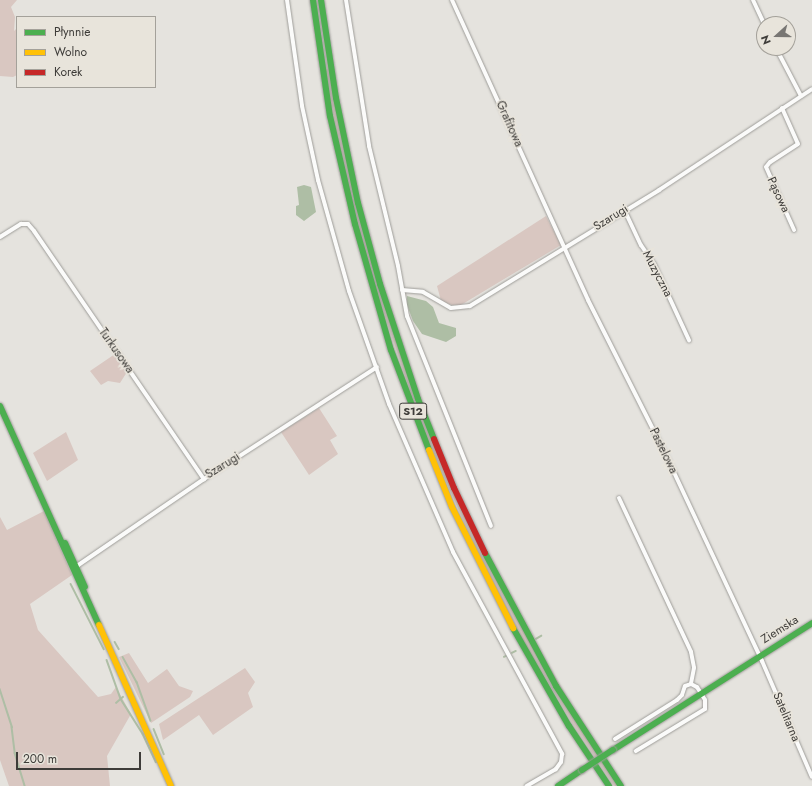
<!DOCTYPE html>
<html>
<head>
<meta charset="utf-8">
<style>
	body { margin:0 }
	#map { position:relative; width:812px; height:786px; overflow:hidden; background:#e5e3de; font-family:Jost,sans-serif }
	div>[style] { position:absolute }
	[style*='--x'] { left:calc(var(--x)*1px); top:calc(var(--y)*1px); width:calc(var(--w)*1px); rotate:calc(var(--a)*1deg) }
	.green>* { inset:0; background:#d9c7c1 }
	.water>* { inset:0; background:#aebea5 }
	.stream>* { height:1.5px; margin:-0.75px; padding:0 0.75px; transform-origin:0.75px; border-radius:0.75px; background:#aebea5 }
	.roads { filter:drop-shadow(0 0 1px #9e9d99) drop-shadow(0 0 1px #9e9d99) }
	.street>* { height:4px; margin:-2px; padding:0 2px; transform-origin:2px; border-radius:2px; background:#fbfbfa }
	.fast>* { height:6px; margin:-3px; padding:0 3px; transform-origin:3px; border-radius:3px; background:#4caf50 }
	.slow>* { height:6px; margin:-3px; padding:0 3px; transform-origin:3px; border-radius:3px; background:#ffc107 }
	.jam>* { height:6px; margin:-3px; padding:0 3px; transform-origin:3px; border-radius:3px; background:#c62828 }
	.bridges { filter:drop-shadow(0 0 1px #9e9d99) drop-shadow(0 0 1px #9e9d99) }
	.fast-bridge>* { height:6px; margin:-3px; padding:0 3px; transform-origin:3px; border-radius:3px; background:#4caf50 }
	span { translate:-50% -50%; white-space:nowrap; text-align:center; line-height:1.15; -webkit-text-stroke:3.5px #e8e4db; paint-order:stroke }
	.shield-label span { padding:1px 3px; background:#e8e4db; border:1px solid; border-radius:3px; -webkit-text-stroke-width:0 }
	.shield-label { font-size:11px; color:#3e3c39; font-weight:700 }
	.street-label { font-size:12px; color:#3e3c39 }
	.legend { position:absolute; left:16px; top:16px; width:140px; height:72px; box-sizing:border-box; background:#e8e4db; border:1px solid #a4a19a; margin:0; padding:5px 7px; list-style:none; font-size:12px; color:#3e3c39 }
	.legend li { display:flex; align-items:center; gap:8px; height:20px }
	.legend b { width:20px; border:1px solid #a4a19a }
	.north { position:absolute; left:756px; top:16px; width:40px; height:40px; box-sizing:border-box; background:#e8e4db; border:1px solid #a4a19a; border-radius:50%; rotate:249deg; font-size:11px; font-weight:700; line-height:16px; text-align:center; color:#3e3c39 }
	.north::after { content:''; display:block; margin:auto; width:14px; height:18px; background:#787673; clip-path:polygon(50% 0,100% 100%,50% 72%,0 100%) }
	.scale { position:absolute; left:16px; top:752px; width:125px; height:18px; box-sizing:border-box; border:2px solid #3e3c39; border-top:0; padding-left:5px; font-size:12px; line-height:14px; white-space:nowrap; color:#3e3c39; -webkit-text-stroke:3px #e8e4db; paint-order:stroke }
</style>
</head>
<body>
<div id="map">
	<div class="green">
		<i style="clip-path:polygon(0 0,17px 0,11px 7px,15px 17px,14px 31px,17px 28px,17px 75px,13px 77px,0 76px)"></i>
		<i style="clip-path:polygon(328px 69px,376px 281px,469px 526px,618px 786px,614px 786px,571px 721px,511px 620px,466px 527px,422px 426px,373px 282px,342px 160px,325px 70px)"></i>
		<i style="clip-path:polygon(546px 216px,561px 245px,461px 305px,452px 305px,441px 301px,437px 286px)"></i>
		<i style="clip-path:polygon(115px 354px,127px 372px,120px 383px,108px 381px,101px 385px,90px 371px)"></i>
		<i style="clip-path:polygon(319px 408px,337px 436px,330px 440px,338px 454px,309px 475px,281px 432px)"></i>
		<i style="clip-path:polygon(66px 432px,78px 460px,47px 481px,33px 453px)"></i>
		<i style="clip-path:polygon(44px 511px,72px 575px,30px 604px,38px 630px,98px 697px,111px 694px,116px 687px,131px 714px,107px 756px,110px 786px,9px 786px,0 760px,0 517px,7px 530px)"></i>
		<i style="clip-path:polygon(129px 653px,148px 683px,167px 669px,179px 686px,193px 691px,190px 697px,151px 723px,119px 657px)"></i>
		<i style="clip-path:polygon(245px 668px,255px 682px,248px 693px,253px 707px,213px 735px,199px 715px,163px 740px,159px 724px)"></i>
	</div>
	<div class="water">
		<i style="clip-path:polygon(304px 185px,311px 187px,316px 212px,304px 221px,296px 215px,296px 206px,299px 205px,297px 187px)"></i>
		<i style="clip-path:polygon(407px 296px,426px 301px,433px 307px,439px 323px,456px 328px,456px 336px,446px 342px,422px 334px,413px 321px,407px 305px)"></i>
	</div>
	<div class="stream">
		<i style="--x:71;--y:584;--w:73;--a:63.1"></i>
		<i style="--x:536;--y:639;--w:6;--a:-31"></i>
		<i style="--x:115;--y:642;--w:8;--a:60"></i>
		<i style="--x:512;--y:653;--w:4;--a:-27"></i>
		<i style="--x:123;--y:657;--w:29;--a:61"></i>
		<i style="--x:137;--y:682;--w:41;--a:70.3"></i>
		<i style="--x:504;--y:657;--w:2;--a:-27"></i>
		<i style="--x:107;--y:660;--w:41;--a:70.3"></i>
		<i style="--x:121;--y:699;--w:41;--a:57.8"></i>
		<i style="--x:143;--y:734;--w:31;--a:65"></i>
		<i style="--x:0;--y:689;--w:40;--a:72"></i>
		<i style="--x:12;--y:727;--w:26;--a:83"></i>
		<i style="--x:15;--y:753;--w:34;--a:73"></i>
		<i style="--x:116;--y:703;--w:9;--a:-41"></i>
		<i style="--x:154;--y:729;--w:27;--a:68"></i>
	</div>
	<div class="roads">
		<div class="street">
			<i style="--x:287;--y:0;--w:107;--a:81.9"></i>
			<i style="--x:302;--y:106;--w:76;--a:77.8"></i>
			<i style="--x:318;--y:180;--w:115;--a:74.4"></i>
			<i style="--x:349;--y:291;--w:120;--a:70.5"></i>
			<i style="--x:389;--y:404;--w:161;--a:66.6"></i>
			<i style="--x:453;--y:552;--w:230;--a:61.6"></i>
			<i style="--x:562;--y:754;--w:8;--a:97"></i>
			<i style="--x:561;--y:762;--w:9;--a:126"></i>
			<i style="--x:556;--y:769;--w:34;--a:150"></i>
			<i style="--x:346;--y:0;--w:148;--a:81"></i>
			<i style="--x:369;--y:146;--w:123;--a:76.4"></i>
			<i style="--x:398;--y:266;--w:51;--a:79.8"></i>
			<i style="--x:407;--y:316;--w:226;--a:68.2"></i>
			<i style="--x:452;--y:0;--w:329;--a:65.6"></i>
			<i style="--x:588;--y:300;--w:171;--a:63.3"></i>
			<i style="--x:665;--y:453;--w:230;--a:65"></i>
			<i style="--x:762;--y:661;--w:126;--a:66.7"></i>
			<i style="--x:753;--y:0;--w:26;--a:65"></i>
			<i style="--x:776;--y:48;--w:54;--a:62.5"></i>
			<i style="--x:782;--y:108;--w:39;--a:66"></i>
			<i style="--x:798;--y:144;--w:33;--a:147"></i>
			<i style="--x:770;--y:162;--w:6;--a:129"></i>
			<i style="--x:766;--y:167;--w:69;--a:66"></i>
			<i style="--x:624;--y:209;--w:40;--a:65"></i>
			<i style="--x:641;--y:245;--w:23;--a:56"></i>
			<i style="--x:654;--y:264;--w:84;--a:65.3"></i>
			<i style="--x:0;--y:237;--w:25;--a:-32"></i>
			<i style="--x:21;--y:224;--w:7;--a:0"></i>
			<i style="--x:28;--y:224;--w:9;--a:49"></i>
			<i style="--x:34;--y:231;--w:301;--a:55.6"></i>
			<i style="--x:402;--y:290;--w:21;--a:5"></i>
			<i style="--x:423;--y:292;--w:32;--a:30"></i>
			<i style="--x:451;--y:308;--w:19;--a:-6"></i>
			<i style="--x:470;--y:306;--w:222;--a:-31.5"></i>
			<i style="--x:659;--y:190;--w:183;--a:-33.4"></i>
			<i style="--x:619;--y:498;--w:170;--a:64.9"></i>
			<i style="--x:691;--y:652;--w:16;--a:79"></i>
			<i style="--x:694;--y:668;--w:16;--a:101"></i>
			<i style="--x:74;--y:568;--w:158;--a:-34.4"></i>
			<i style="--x:204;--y:479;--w:206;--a:-32.9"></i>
			<i style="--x:615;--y:739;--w:73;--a:-32.2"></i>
			<i style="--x:677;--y:700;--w:7;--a:-45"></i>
			<i style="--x:682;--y:695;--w:9;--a:-72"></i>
			<i style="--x:685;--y:686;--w:6;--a:-18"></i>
			<i style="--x:691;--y:684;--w:7;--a:27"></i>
			<i style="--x:697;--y:687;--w:15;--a:58"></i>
			<i style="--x:705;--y:700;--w:9;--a:90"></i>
			<i style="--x:705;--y:709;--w:81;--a:148.7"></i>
		</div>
		<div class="fast">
			<i style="--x:313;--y:0;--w:117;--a:81.7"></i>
			<i style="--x:330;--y:116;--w:111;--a:77"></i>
			<i style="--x:355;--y:224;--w:131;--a:74.1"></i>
			<i style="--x:391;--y:350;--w:107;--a:69.2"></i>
			<i style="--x:321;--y:0;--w:99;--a:81.3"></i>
			<i style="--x:336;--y:98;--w:107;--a:78.2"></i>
			<i style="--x:358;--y:203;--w:84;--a:74.8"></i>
			<i style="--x:380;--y:284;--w:121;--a:71.7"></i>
			<i style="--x:418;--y:399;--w:43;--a:68.2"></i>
			<i style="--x:0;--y:406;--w:240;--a:65.7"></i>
			<i style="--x:65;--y:543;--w:48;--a:65.6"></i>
			<i style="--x:485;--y:553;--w:151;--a:61.9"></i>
			<i style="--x:556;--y:686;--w:119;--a:57"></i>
			<i style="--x:513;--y:628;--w:113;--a:60.3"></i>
			<i style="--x:569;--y:726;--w:72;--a:56.3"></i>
			<i style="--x:613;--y:750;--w:236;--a:-32.5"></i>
			<i style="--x:558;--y:786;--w:29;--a:-34"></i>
		</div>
		<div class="slow">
			<i style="--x:429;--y:450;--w:61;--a:68"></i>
			<i style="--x:452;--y:507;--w:136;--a:63.2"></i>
			<i style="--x:99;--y:625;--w:176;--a:65.9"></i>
		</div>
		<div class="jam">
			<i style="--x:434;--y:439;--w:53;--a:67.8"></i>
			<i style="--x:454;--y:488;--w:72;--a:64.5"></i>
		</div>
	</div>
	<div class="bridges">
		<div class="fast-bridge">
			<i style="--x:582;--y:770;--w:37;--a:-33"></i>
		</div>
	</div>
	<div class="shield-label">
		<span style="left:413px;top:411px">S12</span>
	</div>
	<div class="street-label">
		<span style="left:509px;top:124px;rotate:66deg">Grafitowa</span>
		<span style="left:778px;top:195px;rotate:65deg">Pąsowa</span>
		<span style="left:611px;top:218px;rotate:-32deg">Szarugi</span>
		<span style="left:657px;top:274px;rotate:62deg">Muzyczna</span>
		<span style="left:116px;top:351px;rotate:55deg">Turkusowa</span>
		<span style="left:663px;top:451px;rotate:64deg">Pastelowa</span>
		<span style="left:223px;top:466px;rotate:-32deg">Szarugi</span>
		<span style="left:780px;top:630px;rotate:-32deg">Ziemska</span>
		<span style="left:786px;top:717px;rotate:67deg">Satelitarna</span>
	</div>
	<ul class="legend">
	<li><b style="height:5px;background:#4caf50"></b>Płynnie</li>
	<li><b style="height:5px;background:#ffc107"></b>Wolno</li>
	<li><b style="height:5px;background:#c62828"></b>Korek</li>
	</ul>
	<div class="north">N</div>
	<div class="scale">200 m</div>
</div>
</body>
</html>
